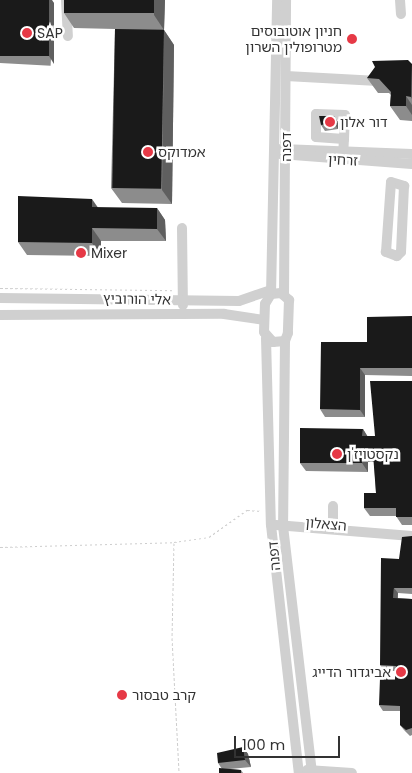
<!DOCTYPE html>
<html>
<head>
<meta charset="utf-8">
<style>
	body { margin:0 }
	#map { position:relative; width:412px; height:773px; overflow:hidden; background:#fff; font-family:Poppins,"Noto Sans Hebrew",sans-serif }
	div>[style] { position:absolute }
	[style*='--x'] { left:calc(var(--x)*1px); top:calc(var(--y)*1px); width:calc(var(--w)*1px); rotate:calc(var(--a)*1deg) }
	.path>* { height:1px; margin-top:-0.5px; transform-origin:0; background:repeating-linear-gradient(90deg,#cdcdcd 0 2.5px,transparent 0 5px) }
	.minor>* { height:10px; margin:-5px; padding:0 5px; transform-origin:5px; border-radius:5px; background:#d0d0d0 }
	.wall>* { inset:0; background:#8c8c8c; transform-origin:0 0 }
	.shaded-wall>* { inset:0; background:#5f5f5f }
	.building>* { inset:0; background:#1a1a1a; transform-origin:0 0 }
	.dots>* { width:14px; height:14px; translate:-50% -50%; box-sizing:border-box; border:2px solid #fff; border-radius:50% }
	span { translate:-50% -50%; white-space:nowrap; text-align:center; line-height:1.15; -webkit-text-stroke:5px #fff; paint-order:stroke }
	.poi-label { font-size:14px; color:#333 }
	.right { translate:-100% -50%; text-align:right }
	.left { translate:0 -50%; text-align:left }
	.street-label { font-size:14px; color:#333 }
	.scale { position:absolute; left:234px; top:736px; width:106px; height:22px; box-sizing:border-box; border:2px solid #333; border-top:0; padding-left:6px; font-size:15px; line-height:18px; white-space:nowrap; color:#333; -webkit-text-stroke:4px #fff; paint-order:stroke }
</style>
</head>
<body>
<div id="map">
	<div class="path">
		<i style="--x:0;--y:288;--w:175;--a:0.7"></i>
		<i style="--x:174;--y:543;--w:95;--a:91.2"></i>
		<i style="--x:172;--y:638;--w:135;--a:87"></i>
		<i style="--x:0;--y:547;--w:174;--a:-1.6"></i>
		<i style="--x:174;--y:542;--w:35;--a:-8"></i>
		<i style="--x:209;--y:537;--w:47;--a:-35.4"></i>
		<i style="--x:247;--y:510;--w:15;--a:4"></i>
	</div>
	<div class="minor">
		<i style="--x:66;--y:0;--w:36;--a:87"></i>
		<i style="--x:400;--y:0;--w:14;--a:86"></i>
		<i style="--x:286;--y:76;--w:92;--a:3.1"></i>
		<i style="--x:281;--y:149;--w:131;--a:2.2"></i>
		<i style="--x:280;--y:154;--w:132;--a:4.3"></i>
		<i style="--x:343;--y:157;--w:18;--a:-87"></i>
		<i style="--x:344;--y:139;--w:24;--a:-88"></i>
		<i style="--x:345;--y:115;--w:29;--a:-178"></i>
		<i style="--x:316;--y:114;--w:23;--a:90"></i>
		<i style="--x:316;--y:137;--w:28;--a:4"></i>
		<i style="--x:391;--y:182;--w:14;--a:17"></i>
		<i style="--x:404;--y:186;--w:66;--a:92.6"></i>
		<i style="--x:401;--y:252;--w:6;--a:135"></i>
		<i style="--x:397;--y:256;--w:12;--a:-160"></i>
		<i style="--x:386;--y:252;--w:70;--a:-85.9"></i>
		<i style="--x:182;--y:228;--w:77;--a:89.3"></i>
		<i style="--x:281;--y:293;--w:11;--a:41"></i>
		<i style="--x:289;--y:300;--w:33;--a:92"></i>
		<i style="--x:288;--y:333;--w:9;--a:111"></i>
		<i style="--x:285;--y:341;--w:12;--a:175"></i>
		<i style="--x:273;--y:342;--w:13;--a:-132"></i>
		<i style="--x:264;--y:332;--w:28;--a:-88"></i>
		<i style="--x:265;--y:304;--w:12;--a:-59"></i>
		<i style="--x:271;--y:294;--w:10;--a:-6"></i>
		<i style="--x:271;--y:294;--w:294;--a:-88.8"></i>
		<i style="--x:284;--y:294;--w:294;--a:-89.6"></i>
		<i style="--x:0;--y:298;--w:239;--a:0.7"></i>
		<i style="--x:239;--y:301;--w:34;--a:-19"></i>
		<i style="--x:0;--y:315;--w:224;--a:-0.3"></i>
		<i style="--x:224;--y:314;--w:40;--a:8.5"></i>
		<i style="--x:266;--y:338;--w:187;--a:88.5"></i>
		<i style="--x:271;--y:525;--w:250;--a:83.6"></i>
		<i style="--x:285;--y:341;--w:185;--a:90.6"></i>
		<i style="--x:283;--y:526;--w:249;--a:83.3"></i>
		<i style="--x:276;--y:525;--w:136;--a:4.6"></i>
		<i style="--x:333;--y:525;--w:19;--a:-90"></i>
		<i style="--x:307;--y:770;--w:45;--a:3.8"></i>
	</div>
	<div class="wall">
		<i style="left:0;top:0;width:54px;height:63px;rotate:3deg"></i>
		<i style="clip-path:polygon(165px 0,164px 30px,126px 29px,164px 30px,174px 45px,172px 204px,122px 203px,111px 188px,115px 29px,74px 28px,64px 13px)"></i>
		<i style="clip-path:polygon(412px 64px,412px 121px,400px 120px,390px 106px,391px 95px,389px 93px,378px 93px,367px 78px)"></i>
		<i style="clip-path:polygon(334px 116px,338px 122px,338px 129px,325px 131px,321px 125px)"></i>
		<i style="clip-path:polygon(157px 208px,165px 220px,166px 241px,101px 241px,101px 256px,27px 255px,18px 242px)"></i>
		<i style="clip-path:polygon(412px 316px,412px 376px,365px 375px,365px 417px,325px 417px,320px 409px,367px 342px)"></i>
		<i style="clip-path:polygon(412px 381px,412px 525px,402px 525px,396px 516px,370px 516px,364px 508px,376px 493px,374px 462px,368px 462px,368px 472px,306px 471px,300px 463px,363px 429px,367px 436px,375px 436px)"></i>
		<i style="clip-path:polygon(412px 536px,412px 594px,398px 593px,398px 598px,412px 599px,412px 735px,410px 736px,404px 730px,400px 725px,400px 711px,383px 711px,379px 705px,395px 679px,396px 671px,384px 671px,380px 665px,399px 559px)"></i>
		<i style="clip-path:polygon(243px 747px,248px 754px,251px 767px,230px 769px,241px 770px,243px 773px,219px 773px,222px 769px,218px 763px)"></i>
	</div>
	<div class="shaded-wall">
		<i style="clip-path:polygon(49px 0,52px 0,54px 3px,54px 64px,49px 56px)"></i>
		<i style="clip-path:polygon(154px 0,165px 0,164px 30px,154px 15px)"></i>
		<i style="clip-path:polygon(164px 30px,174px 45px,172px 204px,162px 190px)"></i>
		<i style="clip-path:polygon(412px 64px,412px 99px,411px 97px)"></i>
		<i style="clip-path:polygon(406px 96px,412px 105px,412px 115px,406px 106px)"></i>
		<i style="clip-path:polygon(334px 116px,338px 122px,338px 129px,334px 123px)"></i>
		<i style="clip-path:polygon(92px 199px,101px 212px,92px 207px)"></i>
		<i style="clip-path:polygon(157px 208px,165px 220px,166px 241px,157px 229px)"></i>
		<i style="clip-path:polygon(92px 228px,101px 241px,101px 256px,92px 243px)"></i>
		<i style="clip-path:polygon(360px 368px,365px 375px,365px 417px,360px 410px)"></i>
		<i style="clip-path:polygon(363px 429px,368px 437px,362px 436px)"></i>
		<i style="clip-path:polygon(362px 454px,368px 462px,368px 472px,362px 463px)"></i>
		<i style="clip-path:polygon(394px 588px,398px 593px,397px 604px,393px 598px)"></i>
		<i style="clip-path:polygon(243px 747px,248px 754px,251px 767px,245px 760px)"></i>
	</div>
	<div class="building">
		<i style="left:0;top:0;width:49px;height:56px"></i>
		<i style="left:64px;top:0;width:90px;height:13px"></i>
		<i style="left:115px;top:29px;width:49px;height:159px;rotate:1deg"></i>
		<i style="clip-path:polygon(408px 60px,412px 64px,411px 97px,406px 96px,406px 106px,390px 106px,391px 92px,379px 79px,367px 78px,375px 67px,372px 61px)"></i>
		<i style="clip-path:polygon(319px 116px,334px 116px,334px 123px,321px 125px)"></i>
		<i style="clip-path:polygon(18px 196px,92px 199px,92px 207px,157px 208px,157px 229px,92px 228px,92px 243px,18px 242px)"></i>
		<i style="clip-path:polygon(412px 316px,412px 368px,360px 368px,360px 410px,320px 409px,321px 342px,367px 342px,367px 317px)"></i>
		<i style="clip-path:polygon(370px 381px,412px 381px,412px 517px,396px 517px,396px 508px,364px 508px,364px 493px,376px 493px,373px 454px,362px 454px,362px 463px,300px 463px,300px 428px,363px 429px,362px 436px,375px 436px)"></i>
		<i style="clip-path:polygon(412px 536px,412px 588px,394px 588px,393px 598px,412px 599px,412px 728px,406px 730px,400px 725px,400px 706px,379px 705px,380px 678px,395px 679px,396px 666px,380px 665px,381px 558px,399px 559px,402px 537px)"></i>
		<i style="clip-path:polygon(243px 747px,245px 760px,218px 763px,217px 753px)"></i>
		<i style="clip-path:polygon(219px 768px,241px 770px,241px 773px,219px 773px)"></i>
	</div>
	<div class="dots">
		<i style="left:27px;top:33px;background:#e63946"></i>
		<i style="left:352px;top:39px;background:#e63946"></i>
		<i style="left:330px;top:122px;background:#e63946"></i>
		<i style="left:148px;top:152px;background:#e63946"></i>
		<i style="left:81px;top:253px;background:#e63946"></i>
		<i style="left:337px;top:454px;background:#e63946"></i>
		<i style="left:401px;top:672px;background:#e63946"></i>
		<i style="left:122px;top:695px;background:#e63946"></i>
	</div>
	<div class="poi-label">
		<span class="right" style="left:342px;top:39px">חניון אוטובוסים<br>מטרופולין השרון</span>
		<span class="left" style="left:37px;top:33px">SAP</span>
		<span class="left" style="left:340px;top:122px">דור אלון</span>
		<span class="left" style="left:158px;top:152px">אמדוקס</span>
		<span class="left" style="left:91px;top:253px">Mixer</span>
		<span class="left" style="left:347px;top:454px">נקסטויז'ן</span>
		<span class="right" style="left:391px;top:672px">אביגדור הדייג</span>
		<span class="left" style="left:132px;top:695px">קרב טבסור</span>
	</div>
	<div class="street-label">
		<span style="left:286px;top:147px;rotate:-90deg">דפנה</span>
		<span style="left:343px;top:160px;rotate:3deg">זרחין</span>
		<span style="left:137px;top:299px;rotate:1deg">אלי הורוביץ</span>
		<span style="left:326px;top:524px;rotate:5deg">הצאלון</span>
		<span style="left:274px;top:556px;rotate:-95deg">דפנה</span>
	</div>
	<div class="scale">100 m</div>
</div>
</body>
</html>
